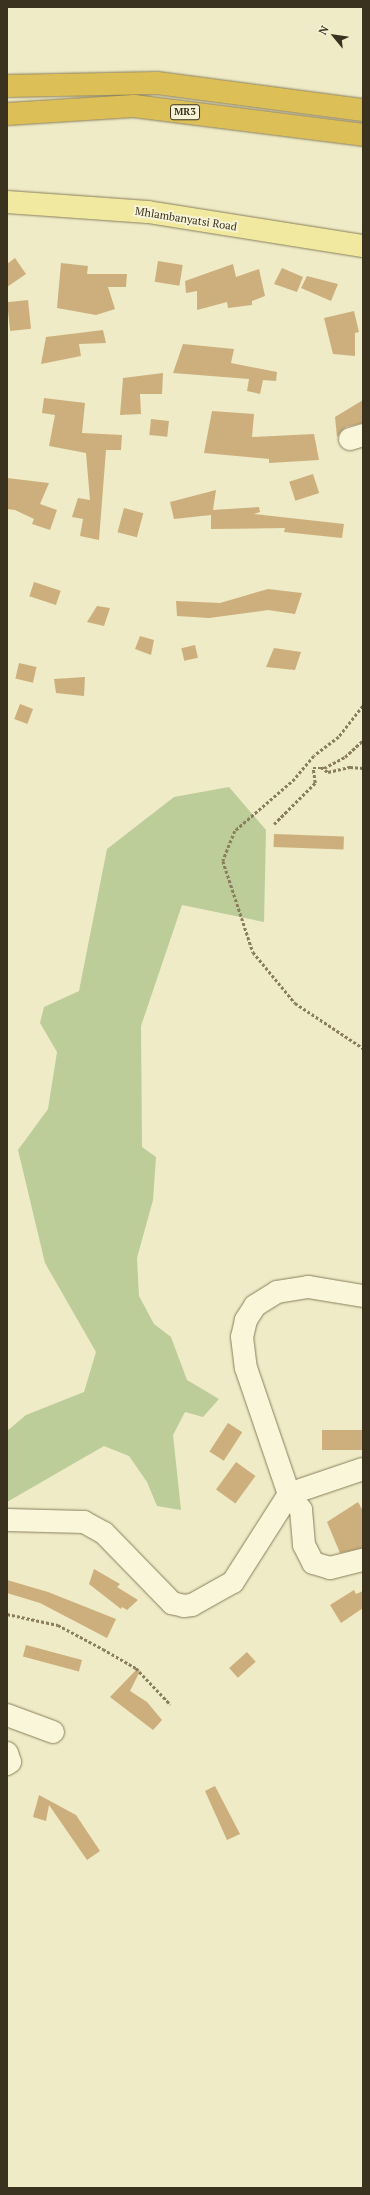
<!DOCTYPE html>
<html>
<head>
<meta charset="utf-8">
<style>
	body { margin:0 }
	#map { position:relative; width:370px; height:2195px; overflow:hidden; background:#eeebc6; font-family:"PT Serif",serif }
	div>[style] { position:absolute }
	[style*='--x'] { left:calc(var(--x)*1px); top:calc(var(--y)*1px); width:calc(var(--w)*1px); rotate:calc(var(--a)*1deg) }
	.green>* { inset:0; background:#bccd9a }
	.building>* { inset:0; background:#ccaf7c; transform-origin:0 0 }
	.path>* { height:2.5px; margin-top:-1.25px; transform-origin:0; background:repeating-linear-gradient(90deg,#8a7e5c 0 3px,transparent 0 5px) }
	.roads { filter:drop-shadow(0 0 1px #8a7e5c) drop-shadow(0 0 1px #8a7e5c) }
	.minor>* { height:22px; margin:-11px; padding:0 11px; transform-origin:11px; border-radius:11px; background:#f9f6da }
	.major>* { height:22px; margin:-11px; padding:0 11px; transform-origin:11px; border-radius:11px; background:#f1e99f }
	.highway>* { height:22px; margin:-11px; padding:0 11px; transform-origin:11px; border-radius:11px; background:#ddbf58 }
	span { translate:-50% -50%; white-space:nowrap; text-align:center; line-height:1.15; -webkit-text-stroke:4px #f6f3d6; paint-order:stroke }
	.shield-label span { padding:1px 3px; background:#f6f3d6; border:1px solid; border-radius:3px; -webkit-text-stroke-width:0 }
	.shield-label { font-size:10px; color:#3a321f; font-weight:700 }
	.street-label { font-size:11px; color:#3a321f }
	.frame { position:absolute; inset:0; border:8px solid #3a321f; pointer-events:none }
	.north { position:absolute; left:314px; top:16px; width:40px; height:40px; -webkit-text-stroke:3px #f6f3d6; paint-order:stroke; rotate:299deg; font-size:11px; font-weight:700; line-height:16px; text-align:center; color:#3a321f }
	.north::after { content:''; display:block; margin:auto; width:14px; height:18px; background:#3a321f; clip-path:polygon(50% 0,100% 100%,50% 72%,0 100%) }
</style>
</head>
<body>
<div id="map">
	<div class="green">
		<i style="clip-path:polygon(229px 787px,266px 830px,264px 922px,182px 905px,141px 1026px,142px 1147px,156px 1157px,153px 1200px,137px 1258px,139px 1296px,154px 1324px,171px 1337px,187px 1380px,219px 1399px,203px 1417px,185px 1412px,173px 1435px,181px 1510px,157px 1506px,147px 1482px,129px 1456px,104px 1446px,7px 1502px,7px 1431px,26px 1415px,84px 1392px,96px 1352px,45px 1263px,18px 1150px,48px 1109px,57px 1052px,40px 1023px,44px 1007px,79px 991px,107px 849px,174px 797px)"></i>
	</div>
	<div class="building">
		<i style="clip-path:polygon(15px 258px,26px 274px,7px 287px,7px 264px)"></i>
		<i style="left:158px;top:261px;width:25px;height:21px;rotate:9deg"></i>
		<i style="clip-path:polygon(61px 263px,88px 266px,87px 274px,127px 274px,126px 287px,108px 287px,115px 309px,96px 315px,57px 308px)"></i>
		<i style="clip-path:polygon(233px 264px,236px 277px,259px 269px,265px 296px,252px 301px,252px 305px,228px 308px,227px 302px,197px 310px,197px 291px,186px 293px,185px 281px)"></i>
		<i style="clip-path:polygon(282px 268px,303px 277px,297px 292px,274px 284px)"></i>
		<i style="clip-path:polygon(307px 276px,338px 284px,331px 301px,301px 288px)"></i>
		<i style="left:28px;top:300px;width:29px;height:21px;rotate:84deg"></i>
		<i style="clip-path:polygon(354px 311px,359px 332px,355px 333px,355px 356px,333px 354px,324px 318px)"></i>
		<i style="clip-path:polygon(103px 330px,106px 343px,79px 344px,81px 356px,41px 364px,46px 337px)"></i>
		<i style="clip-path:polygon(183px 344px,234px 349px,231px 363px,277px 372px,276px 381px,263px 380px,260px 394px,247px 391px,249px 379px,173px 373px)"></i>
		<i style="clip-path:polygon(163px 373px,162px 394px,140px 394px,141px 414px,120px 415px,123px 378px)"></i>
		<i style="clip-path:polygon(44px 398px,85px 403px,82px 433px,122px 435px,121px 450px,106px 450px,99px 540px,80px 536px,83px 519px,72px 517px,78px 498px,90px 500px,86px 453px,49px 446px,55px 415px,42px 413px)"></i>
		<i style="clip-path:polygon(363px 400px,363px 423px,346px 427px,337px 437px,335px 417px)"></i>
		<i style="clip-path:polygon(212px 411px,254px 414px,252px 437px,314px 434px,319px 460px,269px 463px,269px 459px,204px 453px)"></i>
		<i style="left:151px;top:419px;width:18px;height:16px;rotate:6deg"></i>
		<i style="left:313px;top:474px;width:20px;height:25px;rotate:72deg"></i>
		<i style="clip-path:polygon(7px 478px,49px 483px,40px 504px,57px 510px,50px 530px,32px 524px,34px 519px,15px 510px,7px 509px)"></i>
		<i style="clip-path:polygon(216px 490px,213px 510px,259px 507px,260px 512px,254px 514px,344px 524px,342px 538px,284px 532px,285px 528px,211px 529px,211px 515px,174px 519px,170px 502px)"></i>
		<i style="left:124px;top:508px;width:20px;height:25px;rotate:15deg"></i>
		<i style="left:34px;top:582px;width:28px;height:15px;rotate:18deg"></i>
		<i style="clip-path:polygon(268px 589px,302px 593px,295px 614px,268px 610px,209px 618px,177px 616px,176px 601px,220px 603px)"></i>
		<i style="clip-path:polygon(97px 606px,110px 608px,104px 626px,87px 622px)"></i>
		<i style="clip-path:polygon(140px 636px,154px 640px,151px 655px,135px 649px)"></i>
		<i style="left:195px;top:645px;width:13px;height:14px;rotate:77deg"></i>
		<i style="clip-path:polygon(274px 648px,301px 652px,295px 670px,266px 667px)"></i>
		<i style="left:19px;top:663px;width:18px;height:16px;rotate:13deg"></i>
		<i style="clip-path:polygon(85px 677px,84px 696px,56px 693px,54px 679px)"></i>
		<i style="left:20px;top:704px;width:14px;height:16px;rotate:21deg"></i>
		<i style="left:274px;top:834px;width:70px;height:13px;rotate:2deg"></i>
		<i style="left:228px;top:1423px;width:17px;height:34px;rotate:33deg"></i>
		<i style="left:363px;top:1430px;width:20px;height:41px;rotate:90deg"></i>
		<i style="left:236px;top:1462px;width:24px;height:34px;rotate:36deg"></i>
		<i style="clip-path:polygon(358px 1502px,363px 1511px,363px 1548px,340px 1553px,327px 1522px)"></i>
		<i style="clip-path:polygon(94px 1569px,120px 1584px,117px 1587px,138px 1600px,127px 1610px,122px 1607px,121px 1609px,89px 1584px)"></i>
		<i style="clip-path:polygon(7px 1580px,48px 1592px,116px 1619px,107px 1638px,40px 1603px,7px 1593px)"></i>
		<i style="clip-path:polygon(354px 1590px,356px 1594px,363px 1591px,363px 1608px,341px 1623px,330px 1605px)"></i>
		<i style="left:26px;top:1645px;width:58px;height:12px;rotate:15deg"></i>
		<i style="left:247px;top:1652px;width:13px;height:24px;rotate:48deg"></i>
		<i style="clip-path:polygon(138px 1668px,140px 1671px,130px 1691px,147px 1702px,162px 1720px,153px 1730px,110px 1697px)"></i>
		<i style="clip-path:polygon(215px 1786px,240px 1834px,227px 1840px,205px 1791px)"></i>
		<i style="clip-path:polygon(39px 1795px,76px 1815px,100px 1851px,87px 1860px,49px 1805px,46px 1821px,33px 1817px)"></i>
	</div>
	<div class="path">
		<i style="--x:363;--y:706;--w:39;--a:128"></i>
		<i style="--x:339;--y:737;--w:31;--a:143"></i>
		<i style="--x:314;--y:756;--w:30;--a:130"></i>
		<i style="--x:295;--y:779;--w:79;--a:139.1"></i>
		<i style="--x:235;--y:831;--w:32;--a:112"></i>
		<i style="--x:223;--y:861;--w:96;--a:71.8"></i>
		<i style="--x:253;--y:952;--w:66;--a:50.5"></i>
		<i style="--x:295;--y:1003;--w:82;--a:33.5"></i>
		<i style="--x:321;--y:767;--w:9;--a:36"></i>
		<i style="--x:328;--y:772;--w:23;--a:-13"></i>
		<i style="--x:350;--y:767;--w:13;--a:4"></i>
		<i style="--x:274;--y:824;--w:58;--a:-45"></i>
		<i style="--x:315;--y:783;--w:15;--a:-98"></i>
		<i style="--x:313;--y:768;--w:11;--a:0"></i>
		<i style="--x:324;--y:768;--w:24;--a:-28"></i>
		<i style="--x:345;--y:757;--w:25;--a:-43"></i>
		<i style="--x:7;--y:1614;--w:52;--a:12.2"></i>
		<i style="--x:58;--y:1625;--w:51;--a:28.1"></i>
		<i style="--x:103;--y:1649;--w:38;--a:30"></i>
		<i style="--x:136;--y:1668;--w:50;--a:46.6"></i>
	</div>
	<div class="roads">
		<div class="minor">
			<i style="--x:350;--y:439;--w:14;--a:-17"></i>
			<i style="--x:363;--y:1296;--w:56;--a:-170.7"></i>
			<i style="--x:308;--y:1287;--w:31;--a:171"></i>
			<i style="--x:277;--y:1292;--w:26;--a:148"></i>
			<i style="--x:255;--y:1306;--w:17;--a:123"></i>
			<i style="--x:246;--y:1320;--w:17;--a:103"></i>
			<i style="--x:242;--y:1337;--w:31;--a:83"></i>
			<i style="--x:246;--y:1368;--w:133;--a:71.2"></i>
			<i style="--x:289;--y:1494;--w:78;--a:-18.7"></i>
			<i style="--x:7;--y:1520;--w:77;--a:1.5"></i>
			<i style="--x:84;--y:1522;--w:23;--a:29"></i>
			<i style="--x:104;--y:1533;--w:98;--a:45.8"></i>
			<i style="--x:172;--y:1603;--w:12;--a:14"></i>
			<i style="--x:184;--y:1606;--w:8;--a:-7"></i>
			<i style="--x:192;--y:1605;--w:47;--a:-29.3"></i>
			<i style="--x:233;--y:1582;--w:104;--a:-57.5"></i>
			<i style="--x:289;--y:1494;--w:20;--a:53"></i>
			<i style="--x:301;--y:1510;--w:35;--a:85"></i>
			<i style="--x:304;--y:1545;--w:20;--a:63"></i>
			<i style="--x:313;--y:1563;--w:18;--a:16"></i>
			<i style="--x:330;--y:1568;--w:34;--a:-14"></i>
			<i style="--x:7;--y:1715;--w:49;--a:20.3"></i>
			<i style="--x:7;--y:1753;--w:9;--a:72"></i>
			<i style="--x:10;--y:1762;--w:4;--a:146"></i>
		</div>
		<div class="major">
			<i style="--x:7;--y:202;--w:141;--a:4.1"></i>
			<i style="--x:148;--y:212;--w:218;--a:9"></i>
		</div>
		<div class="highway">
			<i style="--x:7;--y:86;--w:150;--a:-1.1"></i>
			<i style="--x:157;--y:83;--w:208;--a:7.5"></i>
			<i style="--x:7;--y:114;--w:127;--a:-3.6"></i>
			<i style="--x:134;--y:106;--w:231;--a:7.2"></i>
		</div>
	</div>
	<div class="shield-label">
		<span style="left:185px;top:112px">MR3</span>
	</div>
	<div class="street-label">
		<span style="left:186px;top:219px;rotate:9deg">Mhlambanyatsi Road</span>
	</div>
	<div class="frame"></div>
	<div class="north">N</div>
</div>
</body>
</html>
